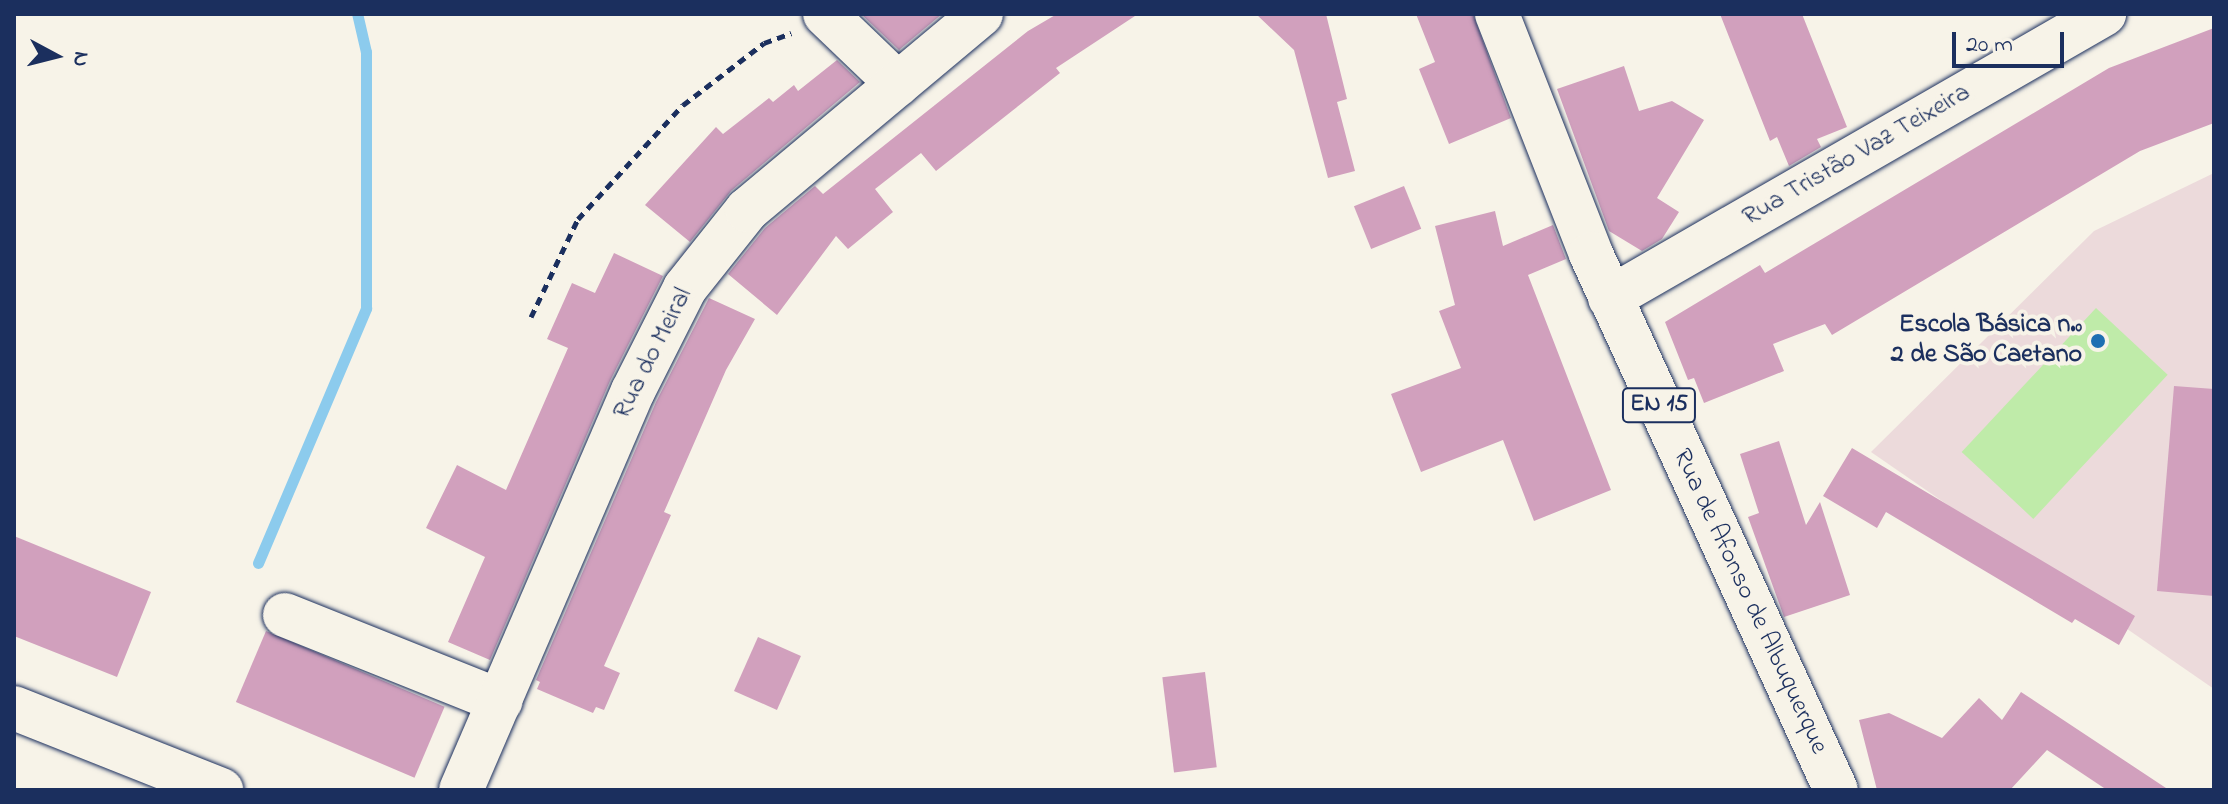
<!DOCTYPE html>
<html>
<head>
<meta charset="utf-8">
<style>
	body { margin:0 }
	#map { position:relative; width:2228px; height:804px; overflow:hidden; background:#f7f3e8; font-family:"Indie Flower",sans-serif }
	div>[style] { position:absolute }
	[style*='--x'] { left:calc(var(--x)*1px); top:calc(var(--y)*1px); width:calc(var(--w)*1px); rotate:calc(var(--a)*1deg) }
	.built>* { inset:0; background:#ecdadb }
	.green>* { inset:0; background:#bfeba9; transform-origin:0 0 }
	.stream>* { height:11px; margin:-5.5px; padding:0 5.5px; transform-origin:5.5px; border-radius:5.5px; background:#8ccbed }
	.building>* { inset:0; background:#d1a0bd; transform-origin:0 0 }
	.path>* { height:5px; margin-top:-2.5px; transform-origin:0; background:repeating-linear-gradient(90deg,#1b2f5e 0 8px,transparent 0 14px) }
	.roads { filter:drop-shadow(0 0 2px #1b2f5e) drop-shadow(0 0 2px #1b2f5e) }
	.minor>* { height:44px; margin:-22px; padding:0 22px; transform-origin:22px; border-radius:22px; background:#f7f3e8 }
	.major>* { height:44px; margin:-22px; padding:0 22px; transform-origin:22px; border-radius:22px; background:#f7f3e8 }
	.dots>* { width:22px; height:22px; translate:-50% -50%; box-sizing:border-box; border:4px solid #f7f3e8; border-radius:50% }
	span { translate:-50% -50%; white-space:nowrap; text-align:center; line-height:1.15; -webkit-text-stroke:8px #f7f3e8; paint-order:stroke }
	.shield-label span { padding:2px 6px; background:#f7f3e8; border:2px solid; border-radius:6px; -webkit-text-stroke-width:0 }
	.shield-label { font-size:24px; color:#1b2f5e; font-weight:700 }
	.street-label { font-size:26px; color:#1b2f5e }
	.poi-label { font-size:26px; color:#1b2f5e; font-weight:700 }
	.right { translate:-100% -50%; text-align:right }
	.frame { position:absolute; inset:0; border:16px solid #1b2f5e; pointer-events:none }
	.north { position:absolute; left:16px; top:16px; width:80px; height:80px; -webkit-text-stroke:6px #f7f3e8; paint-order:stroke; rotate:97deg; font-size:22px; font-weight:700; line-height:32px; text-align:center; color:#1b2f5e }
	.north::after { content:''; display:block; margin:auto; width:28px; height:36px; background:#1b2f5e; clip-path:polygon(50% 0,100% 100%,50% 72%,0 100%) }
	.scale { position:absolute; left:1952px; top:32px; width:112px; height:36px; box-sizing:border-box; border:4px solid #1b2f5e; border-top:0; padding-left:10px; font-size:24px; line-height:28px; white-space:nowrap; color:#1b2f5e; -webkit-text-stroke:6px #f7f3e8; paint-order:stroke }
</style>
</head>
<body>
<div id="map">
	<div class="built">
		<i style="clip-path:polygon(2214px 173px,2214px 689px,1871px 452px,2094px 231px)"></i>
	</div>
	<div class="green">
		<i style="left:2096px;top:308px;width:98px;height:197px;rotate:43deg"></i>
	</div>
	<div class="stream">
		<i style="--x:258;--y:563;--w:277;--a:-67"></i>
		<i style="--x:366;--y:308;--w:256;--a:-90"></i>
		<i style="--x:366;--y:52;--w:39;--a:-103"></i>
	</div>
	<div class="building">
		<i style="clip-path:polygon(861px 14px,942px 14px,899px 50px)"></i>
		<i style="clip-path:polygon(1057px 14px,1138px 14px,1056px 68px,1060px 73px,936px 171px,921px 153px,875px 189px,893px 212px,848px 249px,836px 236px,777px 315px,728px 274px,765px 228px,815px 186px,823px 194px,1028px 31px)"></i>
		<i style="clip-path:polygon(1256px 14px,1326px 14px,1347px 99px,1337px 102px,1355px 171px,1328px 178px,1294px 50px)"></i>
		<i style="clip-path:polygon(1416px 14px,1473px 14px,1511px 118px,1449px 144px,1419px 69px,1435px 62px)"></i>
		<i style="clip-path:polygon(1720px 14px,1802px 14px,1847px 127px,1817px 139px,1821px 147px,1789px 166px,1777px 137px,1770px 141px)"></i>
		<i style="clip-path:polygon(2214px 28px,2214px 123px,2140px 151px,1832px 335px,1825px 324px,1773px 344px,1784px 371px,1704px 403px,1694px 378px,1688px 380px,1665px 322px,1760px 265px,1765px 273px,2109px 68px)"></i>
		<i style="clip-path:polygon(837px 60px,860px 82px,731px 191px,690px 242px,645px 205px,716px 127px,723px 134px,769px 98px,773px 102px,794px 85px,798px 91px)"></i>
		<i style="clip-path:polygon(1624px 66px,1639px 111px,1672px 101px,1704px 120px,1657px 198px,1679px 212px,1662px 239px,1642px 251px,1609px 231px,1557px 89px)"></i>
		<i style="left:1404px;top:186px;width:46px;height:54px;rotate:68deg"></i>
		<i style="clip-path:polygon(1495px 211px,1503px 246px,1553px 225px,1566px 259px,1528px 275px,1611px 490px,1534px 521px,1503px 440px,1421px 472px,1391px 394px,1461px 368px,1439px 311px,1455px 305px,1435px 226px)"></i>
		<i style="clip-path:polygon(614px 253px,663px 276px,610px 381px,490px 660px,448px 642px,485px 557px,426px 528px,457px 465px,506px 490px,568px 348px,547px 339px,572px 283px,595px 293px)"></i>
		<i style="clip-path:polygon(709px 298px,755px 319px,726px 370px,664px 512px,671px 515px,604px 666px,620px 673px,604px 710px,596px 707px,593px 713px,537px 689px,540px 682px,536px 680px,656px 402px)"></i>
		<i style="clip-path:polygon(2174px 386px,2214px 389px,2214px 596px,2157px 591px)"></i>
		<i style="clip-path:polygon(1779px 441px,1806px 525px,1820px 502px,1850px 595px,1784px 617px,1748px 517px,1759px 513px,1740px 454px)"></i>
		<i style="clip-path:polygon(1852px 448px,2135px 616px,2119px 645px,2075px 619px,2072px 623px,1886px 512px,1877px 528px,1823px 496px)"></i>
		<i style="clip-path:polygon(14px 536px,151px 592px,117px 677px,14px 636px)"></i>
		<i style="left:266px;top:631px;width:194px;height:77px;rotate:23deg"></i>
		<i style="left:758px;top:637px;width:47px;height:59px;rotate:24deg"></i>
		<i style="left:1205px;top:672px;width:96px;height:43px;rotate:83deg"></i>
		<i style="clip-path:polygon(2021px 692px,2169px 790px,2107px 790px,2047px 750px,2010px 790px,1877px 790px,1859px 720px,1889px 713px,1942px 738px,1979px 698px,2002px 720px)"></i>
	</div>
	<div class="path">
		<i style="--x:531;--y:317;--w:109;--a:-64.4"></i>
		<i style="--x:578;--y:219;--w:155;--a:-47.4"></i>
		<i style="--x:683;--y:105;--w:102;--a:-37.4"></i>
		<i style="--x:764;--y:43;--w:29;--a:-20"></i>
	</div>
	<div class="roads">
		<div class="minor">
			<i style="--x:825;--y:14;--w:101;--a:43.8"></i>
			<i style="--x:1610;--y:298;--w:570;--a:-29.89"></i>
			<i style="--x:285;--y:615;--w:232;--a:21.8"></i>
			<i style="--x:14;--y:708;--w:223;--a:21.6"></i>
			<i style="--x:461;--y:790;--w:434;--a:-66.7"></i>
			<i style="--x:633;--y:391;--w:115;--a:-63.2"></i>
			<i style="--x:685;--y:288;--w:100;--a:-51.5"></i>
			<i style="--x:747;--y:210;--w:305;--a:-39.9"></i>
		</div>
		<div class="major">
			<i style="--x:1497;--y:14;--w:258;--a:68.6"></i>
			<i style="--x:1591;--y:254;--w:589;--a:65.44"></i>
		</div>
	</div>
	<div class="dots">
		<i style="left:2098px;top:341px;background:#1f6fb2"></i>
	</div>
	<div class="shield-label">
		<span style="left:1659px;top:405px">EN 15</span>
	</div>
	<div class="street-label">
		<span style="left:1857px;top:156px;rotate:-30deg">Rua Tristão Vaz Teixeira</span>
		<span style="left:654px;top:354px;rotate:-63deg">Rua do Meiral</span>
		<span style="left:1749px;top:602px;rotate:65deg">Rua de Afonso de Albuquerque</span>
	</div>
	<div class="poi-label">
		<span class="right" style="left:2082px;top:341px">Escola Básica n.º<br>2 de São Caetano</span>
	</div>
	<div class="frame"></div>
	<div class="north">N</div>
	<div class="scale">20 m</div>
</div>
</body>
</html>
